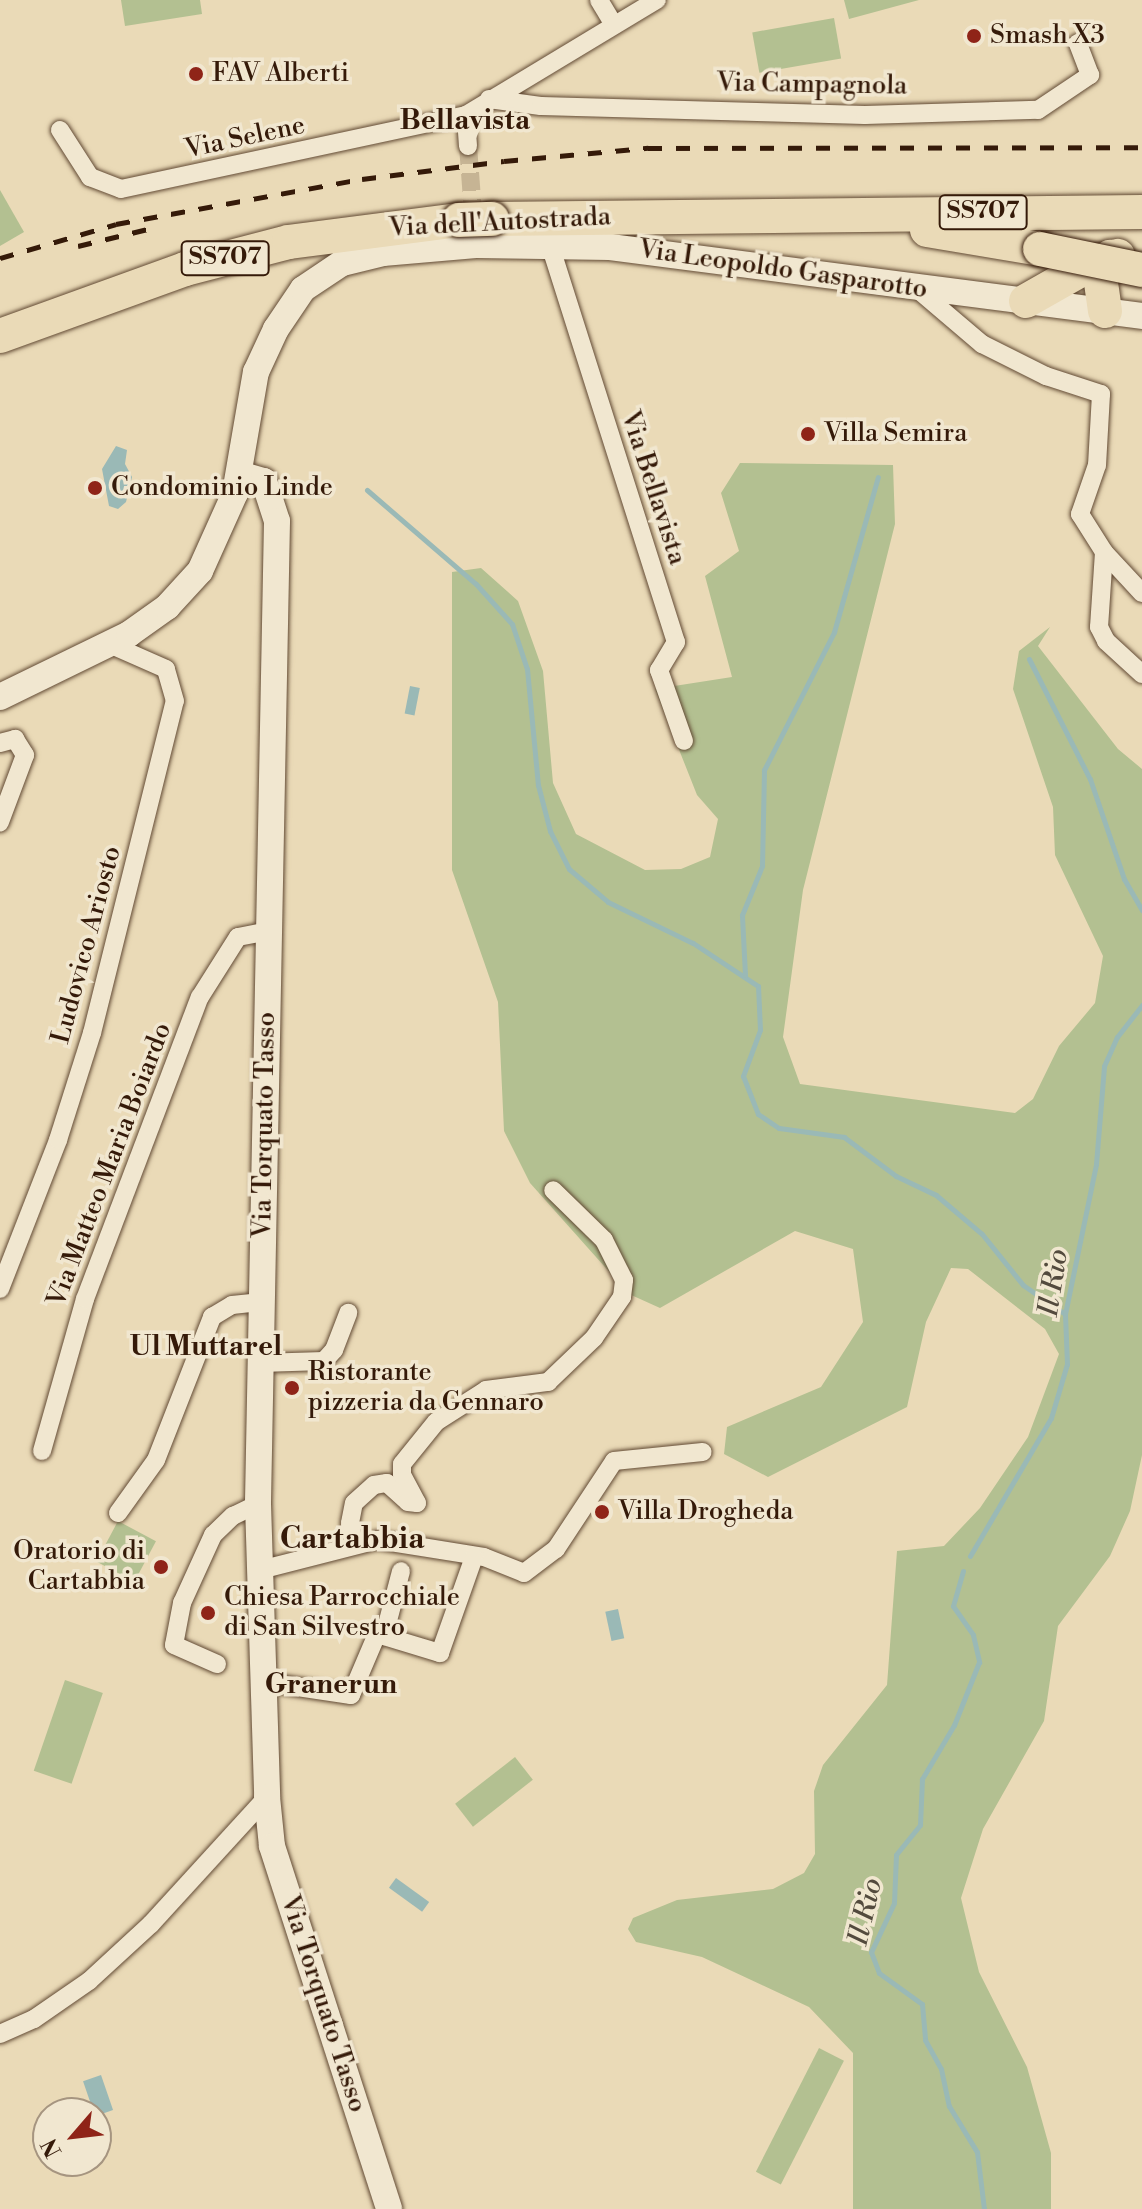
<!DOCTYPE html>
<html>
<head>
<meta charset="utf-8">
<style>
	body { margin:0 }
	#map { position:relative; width:1142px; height:2209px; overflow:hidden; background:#eadab7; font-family:"Libre Bodoni",serif }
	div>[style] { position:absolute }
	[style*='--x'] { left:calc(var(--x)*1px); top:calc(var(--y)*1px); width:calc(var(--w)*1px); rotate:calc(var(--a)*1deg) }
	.green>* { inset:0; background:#b3c091; transform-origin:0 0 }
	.water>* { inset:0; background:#9ab9b6; transform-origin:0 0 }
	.stream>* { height:5px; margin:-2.5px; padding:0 2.5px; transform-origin:2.5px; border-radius:2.5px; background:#9ab9b6 }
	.street-tunnel>* { height:18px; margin-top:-9px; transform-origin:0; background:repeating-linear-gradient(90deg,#c6b494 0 18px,transparent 0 27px) }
	.roads { filter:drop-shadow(0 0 2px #624a34) drop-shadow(0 0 2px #624a34) }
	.street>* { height:18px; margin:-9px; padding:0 9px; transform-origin:9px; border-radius:9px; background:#f1e7d0 }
	.secondary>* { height:26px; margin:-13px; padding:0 13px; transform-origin:13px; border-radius:13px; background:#f1e7d0 }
	.highway>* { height:34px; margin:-17px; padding:0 17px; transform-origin:17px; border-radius:17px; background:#eadab7 }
	.rail>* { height:5px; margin-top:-2.5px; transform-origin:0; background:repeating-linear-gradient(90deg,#351a09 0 14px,transparent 0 28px) }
	.bridges { filter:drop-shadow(0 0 2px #351a09) drop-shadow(0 0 2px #351a09) }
	.highway-bridge>* { height:34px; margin:-17px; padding:0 17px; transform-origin:17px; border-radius:17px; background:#eadab7 }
	.dots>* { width:22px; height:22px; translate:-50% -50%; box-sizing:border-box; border:4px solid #f1e7d0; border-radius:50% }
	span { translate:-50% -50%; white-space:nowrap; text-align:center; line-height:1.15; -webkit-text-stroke:7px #f1e7d0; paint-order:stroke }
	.shield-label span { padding:2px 6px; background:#f1e7d0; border:2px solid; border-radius:6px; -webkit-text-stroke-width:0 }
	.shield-label { font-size:24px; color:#351a09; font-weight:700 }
	.poi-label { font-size:26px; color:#351a09 }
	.left { translate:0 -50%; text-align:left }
	.right { translate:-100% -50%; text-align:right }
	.street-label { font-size:26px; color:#351a09 }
	.neighbourhood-label { font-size:28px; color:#351a09; font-weight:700 }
	.water-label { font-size:28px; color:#534a3d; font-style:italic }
	.quarter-label { font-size:30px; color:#351a09; font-weight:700 }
	.north { position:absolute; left:32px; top:2097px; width:80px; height:80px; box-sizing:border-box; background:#f1e7d0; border:2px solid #a69580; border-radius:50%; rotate:242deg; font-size:22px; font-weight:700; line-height:32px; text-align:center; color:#351a09 }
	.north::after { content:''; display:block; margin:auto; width:28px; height:36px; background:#8f2418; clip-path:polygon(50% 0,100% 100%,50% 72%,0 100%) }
</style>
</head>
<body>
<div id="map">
	<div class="green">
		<i style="clip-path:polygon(121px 0,200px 0,202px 14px,125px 26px)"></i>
		<i style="clip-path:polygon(844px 0,919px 0,849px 19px)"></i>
		<i style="left:834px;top:18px;width:41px;height:83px;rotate:80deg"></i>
		<i style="clip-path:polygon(0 190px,24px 232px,0 246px)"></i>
		<i style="clip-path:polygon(740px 463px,893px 465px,895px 524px,803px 890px,783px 1037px,800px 1084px,1015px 1113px,1033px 1099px,1059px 1046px,1095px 1003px,1103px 956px,1055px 855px,1053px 807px,1013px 689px,1019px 651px,1050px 627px,1038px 646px,1118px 749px,1142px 769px,1142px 1455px,1130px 1511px,1110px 1556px,1058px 1626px,1044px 1721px,983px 1829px,961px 1898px,979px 1972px,1027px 2067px,1051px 2153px,1051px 2209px,853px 2209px,853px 2053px,809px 2007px,702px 1957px,636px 1942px,628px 1929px,633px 1918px,677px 1900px,773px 1889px,804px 1873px,815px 1854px,814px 1791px,823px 1765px,887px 1685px,897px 1551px,944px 1546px,980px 1508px,1028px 1437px,1059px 1354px,1045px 1329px,968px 1269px,951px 1268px,926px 1322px,907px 1407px,768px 1477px,724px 1454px,727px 1427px,821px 1387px,863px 1322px,853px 1249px,795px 1231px,660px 1308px,629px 1294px,530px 1183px,504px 1131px,498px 1002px,452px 870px,452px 572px,481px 568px,518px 601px,543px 671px,553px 783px,576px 834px,645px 870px,681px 869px,710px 857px,718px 819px,697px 795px,655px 689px,732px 677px,705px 576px,739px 551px,721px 493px)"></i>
		<i style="left:118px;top:1521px;width:43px;height:46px;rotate:28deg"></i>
		<i style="left:65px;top:1680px;width:40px;height:96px;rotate:19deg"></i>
		<i style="left:515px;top:1757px;width:29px;height:76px;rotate:52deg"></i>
		<i style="left:819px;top:2048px;width:28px;height:139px;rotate:27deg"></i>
	</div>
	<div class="water">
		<i style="clip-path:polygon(116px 446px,127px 450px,125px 464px,132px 477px,126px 502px,118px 509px,109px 506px,102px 469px)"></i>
		<i style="left:410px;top:686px;width:10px;height:28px;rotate:11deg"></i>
		<i style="left:618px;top:1609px;width:30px;height:13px;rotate:78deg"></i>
		<i style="left:396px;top:1878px;width:41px;height:12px;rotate:36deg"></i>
		<i style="left:101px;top:2075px;width:37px;height:19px;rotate:71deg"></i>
	</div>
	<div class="stream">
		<i style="--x:367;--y:490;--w:144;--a:40.8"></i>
		<i style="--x:476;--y:584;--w:54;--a:48"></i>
		<i style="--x:512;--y:624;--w:47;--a:71.6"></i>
		<i style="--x:527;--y:669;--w:117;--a:84.6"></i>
		<i style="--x:538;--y:785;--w:48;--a:75.4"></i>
		<i style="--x:550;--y:831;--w:42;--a:63.4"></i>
		<i style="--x:569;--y:869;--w:51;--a:40.2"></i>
		<i style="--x:608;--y:902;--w:94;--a:25.8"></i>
		<i style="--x:693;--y:943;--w:78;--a:33.5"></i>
		<i style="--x:758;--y:986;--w:44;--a:87.4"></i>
		<i style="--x:760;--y:1030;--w:49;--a:110.3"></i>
		<i style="--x:743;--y:1076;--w:41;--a:68.5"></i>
		<i style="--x:758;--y:1114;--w:25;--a:34"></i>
		<i style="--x:779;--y:1128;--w:66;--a:7.9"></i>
		<i style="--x:844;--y:1137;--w:65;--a:36.9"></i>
		<i style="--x:896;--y:1176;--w:44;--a:25.4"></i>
		<i style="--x:936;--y:1195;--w:60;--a:40.3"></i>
		<i style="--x:982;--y:1234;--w:65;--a:51.2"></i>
		<i style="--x:1023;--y:1285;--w:51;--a:34.6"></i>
		<i style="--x:1029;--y:659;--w:135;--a:63.1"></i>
		<i style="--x:1090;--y:779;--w:106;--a:71.2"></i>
		<i style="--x:1124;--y:879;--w:36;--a:60"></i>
		<i style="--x:745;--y:975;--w:60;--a:-92.9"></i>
		<i style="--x:742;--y:915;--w:53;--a:-67.8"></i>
		<i style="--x:762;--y:866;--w:96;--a:-88.8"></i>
		<i style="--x:764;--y:770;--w:155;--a:-63.1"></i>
		<i style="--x:834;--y:632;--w:161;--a:-74.2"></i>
		<i style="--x:970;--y:1556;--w:160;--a:-59.6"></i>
		<i style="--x:1051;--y:1418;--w:56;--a:-73.5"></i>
		<i style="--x:1067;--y:1364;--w:50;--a:-92.3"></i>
		<i style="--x:1065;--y:1314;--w:153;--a:-78.3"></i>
		<i style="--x:1096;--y:1164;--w:98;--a:-85.3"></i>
		<i style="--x:1104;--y:1066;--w:32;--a:-66"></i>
		<i style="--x:1117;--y:1037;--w:41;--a:-52"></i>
		<i style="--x:963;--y:1571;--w:36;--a:106"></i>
		<i style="--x:953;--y:1606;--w:35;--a:55"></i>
		<i style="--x:973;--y:1635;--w:28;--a:77"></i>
		<i style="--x:979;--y:1662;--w:68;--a:111.6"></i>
		<i style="--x:954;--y:1725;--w:63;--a:120.7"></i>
		<i style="--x:922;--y:1779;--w:46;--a:92.5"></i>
		<i style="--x:920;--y:1825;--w:38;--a:129"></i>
		<i style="--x:896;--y:1855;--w:48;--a:92.4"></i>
		<i style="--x:894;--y:1903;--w:54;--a:115.1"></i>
		<i style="--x:871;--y:1952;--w:22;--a:69"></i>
		<i style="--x:879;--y:1973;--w:53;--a:35.8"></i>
		<i style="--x:922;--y:2004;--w:36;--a:85"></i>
		<i style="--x:925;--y:2040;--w:33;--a:61"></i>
		<i style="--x:941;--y:2069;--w:38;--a:78"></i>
		<i style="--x:949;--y:2106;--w:54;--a:58.7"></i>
		<i style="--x:977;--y:2152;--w:57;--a:83"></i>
	</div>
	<div class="street-tunnel">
		<i style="--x:468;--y:146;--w:80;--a:85.7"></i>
	</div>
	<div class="roads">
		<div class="street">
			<i style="--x:599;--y:0;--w:29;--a:59"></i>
			<i style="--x:489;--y:99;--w:52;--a:7.7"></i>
			<i style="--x:541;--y:106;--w:324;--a:1.6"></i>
			<i style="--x:865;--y:115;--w:173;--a:-1.7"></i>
			<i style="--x:1038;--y:110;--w:63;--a:-33.9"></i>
			<i style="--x:1090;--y:75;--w:34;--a:-111"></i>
			<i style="--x:60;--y:130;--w:56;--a:57.4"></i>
			<i style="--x:90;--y:177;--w:33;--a:21"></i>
			<i style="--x:121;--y:189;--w:353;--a:-12.1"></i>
			<i style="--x:468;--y:146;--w:31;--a:-94"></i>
			<i style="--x:466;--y:115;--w:223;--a:-31.1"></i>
			<i style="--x:550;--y:245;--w:417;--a:72.4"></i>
			<i style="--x:676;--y:642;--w:33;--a:121"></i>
			<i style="--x:659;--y:670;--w:75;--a:70.6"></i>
			<i style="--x:916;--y:288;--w:87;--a:40.3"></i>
			<i style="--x:982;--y:344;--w:72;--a:26.6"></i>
			<i style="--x:1046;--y:376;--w:58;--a:18.1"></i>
			<i style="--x:1101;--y:394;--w:71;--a:93.2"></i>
			<i style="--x:1097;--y:465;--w:52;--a:109.1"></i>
			<i style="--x:1080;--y:514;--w:45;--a:57.7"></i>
			<i style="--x:1104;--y:552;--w:75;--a:93.8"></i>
			<i style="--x:1099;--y:627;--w:16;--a:63"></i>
			<i style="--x:1106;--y:641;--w:49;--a:42.5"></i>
			<i style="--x:1104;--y:552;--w:56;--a:47.2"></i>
			<i style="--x:0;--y:743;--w:16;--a:-15"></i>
			<i style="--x:15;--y:739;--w:19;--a:58"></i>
			<i style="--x:25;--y:755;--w:72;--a:110.5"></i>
			<i style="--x:0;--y:1289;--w:160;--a:-68.7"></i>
			<i style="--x:58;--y:1140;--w:112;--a:-72.4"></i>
			<i style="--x:92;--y:1033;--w:342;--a:-76"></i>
			<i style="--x:175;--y:701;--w:33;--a:-106"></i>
			<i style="--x:166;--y:669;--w:62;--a:-156.3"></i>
			<i style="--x:260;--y:1363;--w:64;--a:-1.8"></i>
			<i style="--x:324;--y:1361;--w:15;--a:-48"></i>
			<i style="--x:334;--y:1350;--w:40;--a:-69"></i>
			<i style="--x:42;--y:1451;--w:158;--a:-74.2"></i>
			<i style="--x:85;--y:1299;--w:323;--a:-69.2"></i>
			<i style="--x:200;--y:997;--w:71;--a:-57.7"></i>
			<i style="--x:238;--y:937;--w:31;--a:-11"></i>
			<i style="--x:118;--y:1513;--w:65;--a:-54.4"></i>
			<i style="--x:156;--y:1460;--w:154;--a:-68.6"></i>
			<i style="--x:212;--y:1317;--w:23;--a:-31"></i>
			<i style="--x:232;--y:1305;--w:30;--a:-6"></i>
			<i style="--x:354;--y:1544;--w:21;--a:-101"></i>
			<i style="--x:350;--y:1523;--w:20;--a:-79"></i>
			<i style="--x:354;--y:1503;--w:27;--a:-42"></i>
			<i style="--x:374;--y:1485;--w:13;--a:-9"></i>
			<i style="--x:387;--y:1483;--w:28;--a:42"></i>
			<i style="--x:408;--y:1502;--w:9;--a:6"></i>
			<i style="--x:417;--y:1503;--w:32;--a:-118"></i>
			<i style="--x:402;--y:1475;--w:11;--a:-90"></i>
			<i style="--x:402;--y:1464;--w:54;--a:-51"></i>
			<i style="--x:436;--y:1422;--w:59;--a:-32.6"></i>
			<i style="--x:486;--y:1390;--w:63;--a:-7.4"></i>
			<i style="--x:548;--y:1382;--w:64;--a:-43.7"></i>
			<i style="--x:594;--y:1338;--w:50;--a:-55.7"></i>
			<i style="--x:622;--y:1297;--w:17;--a:-83"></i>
			<i style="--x:624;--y:1280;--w:45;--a:-116.6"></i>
			<i style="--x:604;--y:1240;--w:71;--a:-135.6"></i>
			<i style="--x:264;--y:1569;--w:118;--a:-14.3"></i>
			<i style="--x:378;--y:1540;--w:107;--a:9.1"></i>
			<i style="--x:484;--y:1557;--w:43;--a:21.8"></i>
			<i style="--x:524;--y:1573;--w:40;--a:-37"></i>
			<i style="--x:556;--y:1549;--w:105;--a:-56.6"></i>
			<i style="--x:614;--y:1461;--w:89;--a:-5.8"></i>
			<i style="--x:384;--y:1636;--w:67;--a:-75.3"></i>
			<i style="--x:217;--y:1664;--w:47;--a:-156.2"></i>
			<i style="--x:174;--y:1645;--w:43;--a:-79.2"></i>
			<i style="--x:182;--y:1603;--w:75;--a:-65.5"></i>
			<i style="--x:213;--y:1535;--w:28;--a:-44"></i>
			<i style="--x:233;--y:1516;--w:28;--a:-26"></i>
			<i style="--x:264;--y:1682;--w:88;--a:8.5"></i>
			<i style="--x:351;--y:1695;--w:66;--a:-66.9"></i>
			<i style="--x:377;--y:1634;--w:66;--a:16.8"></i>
			<i style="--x:440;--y:1653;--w:102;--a:-70.5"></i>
			<i style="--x:0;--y:2034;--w:37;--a:-24"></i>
			<i style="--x:34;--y:2019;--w:67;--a:-34.6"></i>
			<i style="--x:89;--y:1981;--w:84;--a:-42.6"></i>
			<i style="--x:151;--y:1924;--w:172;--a:-47.6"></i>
		</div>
		<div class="secondary">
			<i style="--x:239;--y:474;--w:26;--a:16"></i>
			<i style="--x:264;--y:481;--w:42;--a:72"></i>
			<i style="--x:277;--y:521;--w:983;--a:91.11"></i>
			<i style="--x:258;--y:1504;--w:293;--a:88.2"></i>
			<i style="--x:267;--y:1797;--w:49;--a:84.2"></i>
			<i style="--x:272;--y:1846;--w:381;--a:72.1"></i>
			<i style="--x:0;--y:697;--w:144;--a:-26"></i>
			<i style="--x:129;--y:634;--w:47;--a:-35.4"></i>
			<i style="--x:167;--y:607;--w:49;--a:-47.5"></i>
			<i style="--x:200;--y:571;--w:85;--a:-65.8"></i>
			<i style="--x:235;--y:493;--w:123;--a:-80.2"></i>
			<i style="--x:256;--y:372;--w:47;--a:-65.1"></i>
			<i style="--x:276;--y:329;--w:48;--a:-56"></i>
			<i style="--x:303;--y:289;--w:47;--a:-33.7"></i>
			<i style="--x:342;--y:263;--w:42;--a:-13.7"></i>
			<i style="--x:383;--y:253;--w:93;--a:-4.9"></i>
			<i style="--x:476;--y:245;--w:134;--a:0.9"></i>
			<i style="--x:610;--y:247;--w:536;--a:7.39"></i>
		</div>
		<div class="highway">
			<i style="--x:492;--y:219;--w:650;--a:-0.62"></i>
			<i style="--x:927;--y:230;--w:115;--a:9.5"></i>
			<i style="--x:1026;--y:301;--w:77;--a:-29.6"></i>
			<i style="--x:1093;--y:263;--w:26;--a:-16"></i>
			<i style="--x:1105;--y:311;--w:37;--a:-98"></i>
			<i style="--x:1100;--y:274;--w:20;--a:-60"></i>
			<i style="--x:0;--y:336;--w:197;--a:-19.9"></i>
			<i style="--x:185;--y:269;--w:107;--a:-14.6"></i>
			<i style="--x:289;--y:242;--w:171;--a:-7.4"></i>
		</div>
	</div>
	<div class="rail">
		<i style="--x:78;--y:246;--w:76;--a:-13.7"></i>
		<i style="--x:0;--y:258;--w:121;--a:-16.3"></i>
		<i style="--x:116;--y:224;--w:250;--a:-10.4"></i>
		<i style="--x:362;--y:179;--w:143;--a:-7.2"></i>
		<i style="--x:504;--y:161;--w:145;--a:-5.2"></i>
		<i style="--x:648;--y:148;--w:494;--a:-0.1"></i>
	</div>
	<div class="bridges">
		<div class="highway-bridge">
			<i style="--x:459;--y:220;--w:33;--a:-2"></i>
			<i style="--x:1040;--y:249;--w:104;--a:11.6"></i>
		</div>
	</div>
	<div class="dots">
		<i style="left:974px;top:36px;background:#8f2418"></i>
		<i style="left:196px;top:74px;background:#8f2418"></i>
		<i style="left:808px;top:434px;background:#8f2418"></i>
		<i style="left:95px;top:488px;background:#8f2418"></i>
		<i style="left:292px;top:1388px;background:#8f2418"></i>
		<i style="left:602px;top:1512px;background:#8f2418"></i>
		<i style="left:161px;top:1567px;background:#8f2418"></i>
		<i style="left:208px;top:1613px;background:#8f2418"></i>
	</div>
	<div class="shield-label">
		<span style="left:983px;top:212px">SS707</span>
		<span style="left:225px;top:258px">SS707</span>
	</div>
	<div class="poi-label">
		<span class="left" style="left:990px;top:36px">Smash X3</span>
		<span class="left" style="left:212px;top:74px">FAV Alberti</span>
		<span class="left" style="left:824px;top:434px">Villa Semira</span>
		<span class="left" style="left:111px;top:488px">Condominio Linde</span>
		<span class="left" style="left:308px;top:1388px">Ristorante<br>pizzeria da Gennaro</span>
		<span class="left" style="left:618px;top:1512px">Villa Drogheda</span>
		<span class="right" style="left:145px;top:1567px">Oratorio di<br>Cartabbia</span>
		<span class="left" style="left:224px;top:1613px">Chiesa Parrocchiale<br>di San Silvestro</span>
	</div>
	<div class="street-label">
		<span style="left:812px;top:85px;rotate:1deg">Via Campagnola</span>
		<span style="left:245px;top:138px;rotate:-12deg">Via Selene</span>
		<span style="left:500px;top:223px;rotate:-3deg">Via dell'Autostrada</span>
		<span style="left:783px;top:270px;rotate:8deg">Via Leopoldo Gasparotto</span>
		<span style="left:653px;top:488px;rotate:72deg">Via Bellavista</span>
		<span style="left:87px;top:945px;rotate:-75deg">Ludovico Ariosto</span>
		<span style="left:265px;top:1125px;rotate:-89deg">Via Torquato Tasso</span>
		<span style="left:110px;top:1165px;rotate:-69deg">Via Matteo Maria Boiardo</span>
		<span style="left:323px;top:2004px;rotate:72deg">Via Torquato Tasso</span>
	</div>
	<div class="neighbourhood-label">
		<span style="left:465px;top:121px">Bellavista</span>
		<span style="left:206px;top:1347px">Ul Muttarel</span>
		<span style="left:331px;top:1685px">Granerun</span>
	</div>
	<div class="water-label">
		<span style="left:1054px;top:1283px;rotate:-81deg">Il Rio</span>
		<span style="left:866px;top:1912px;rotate:-77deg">Il Rio</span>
	</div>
	<div class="quarter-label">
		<span style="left:352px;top:1539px">Cartabbia</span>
	</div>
	<div class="north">N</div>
</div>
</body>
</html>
